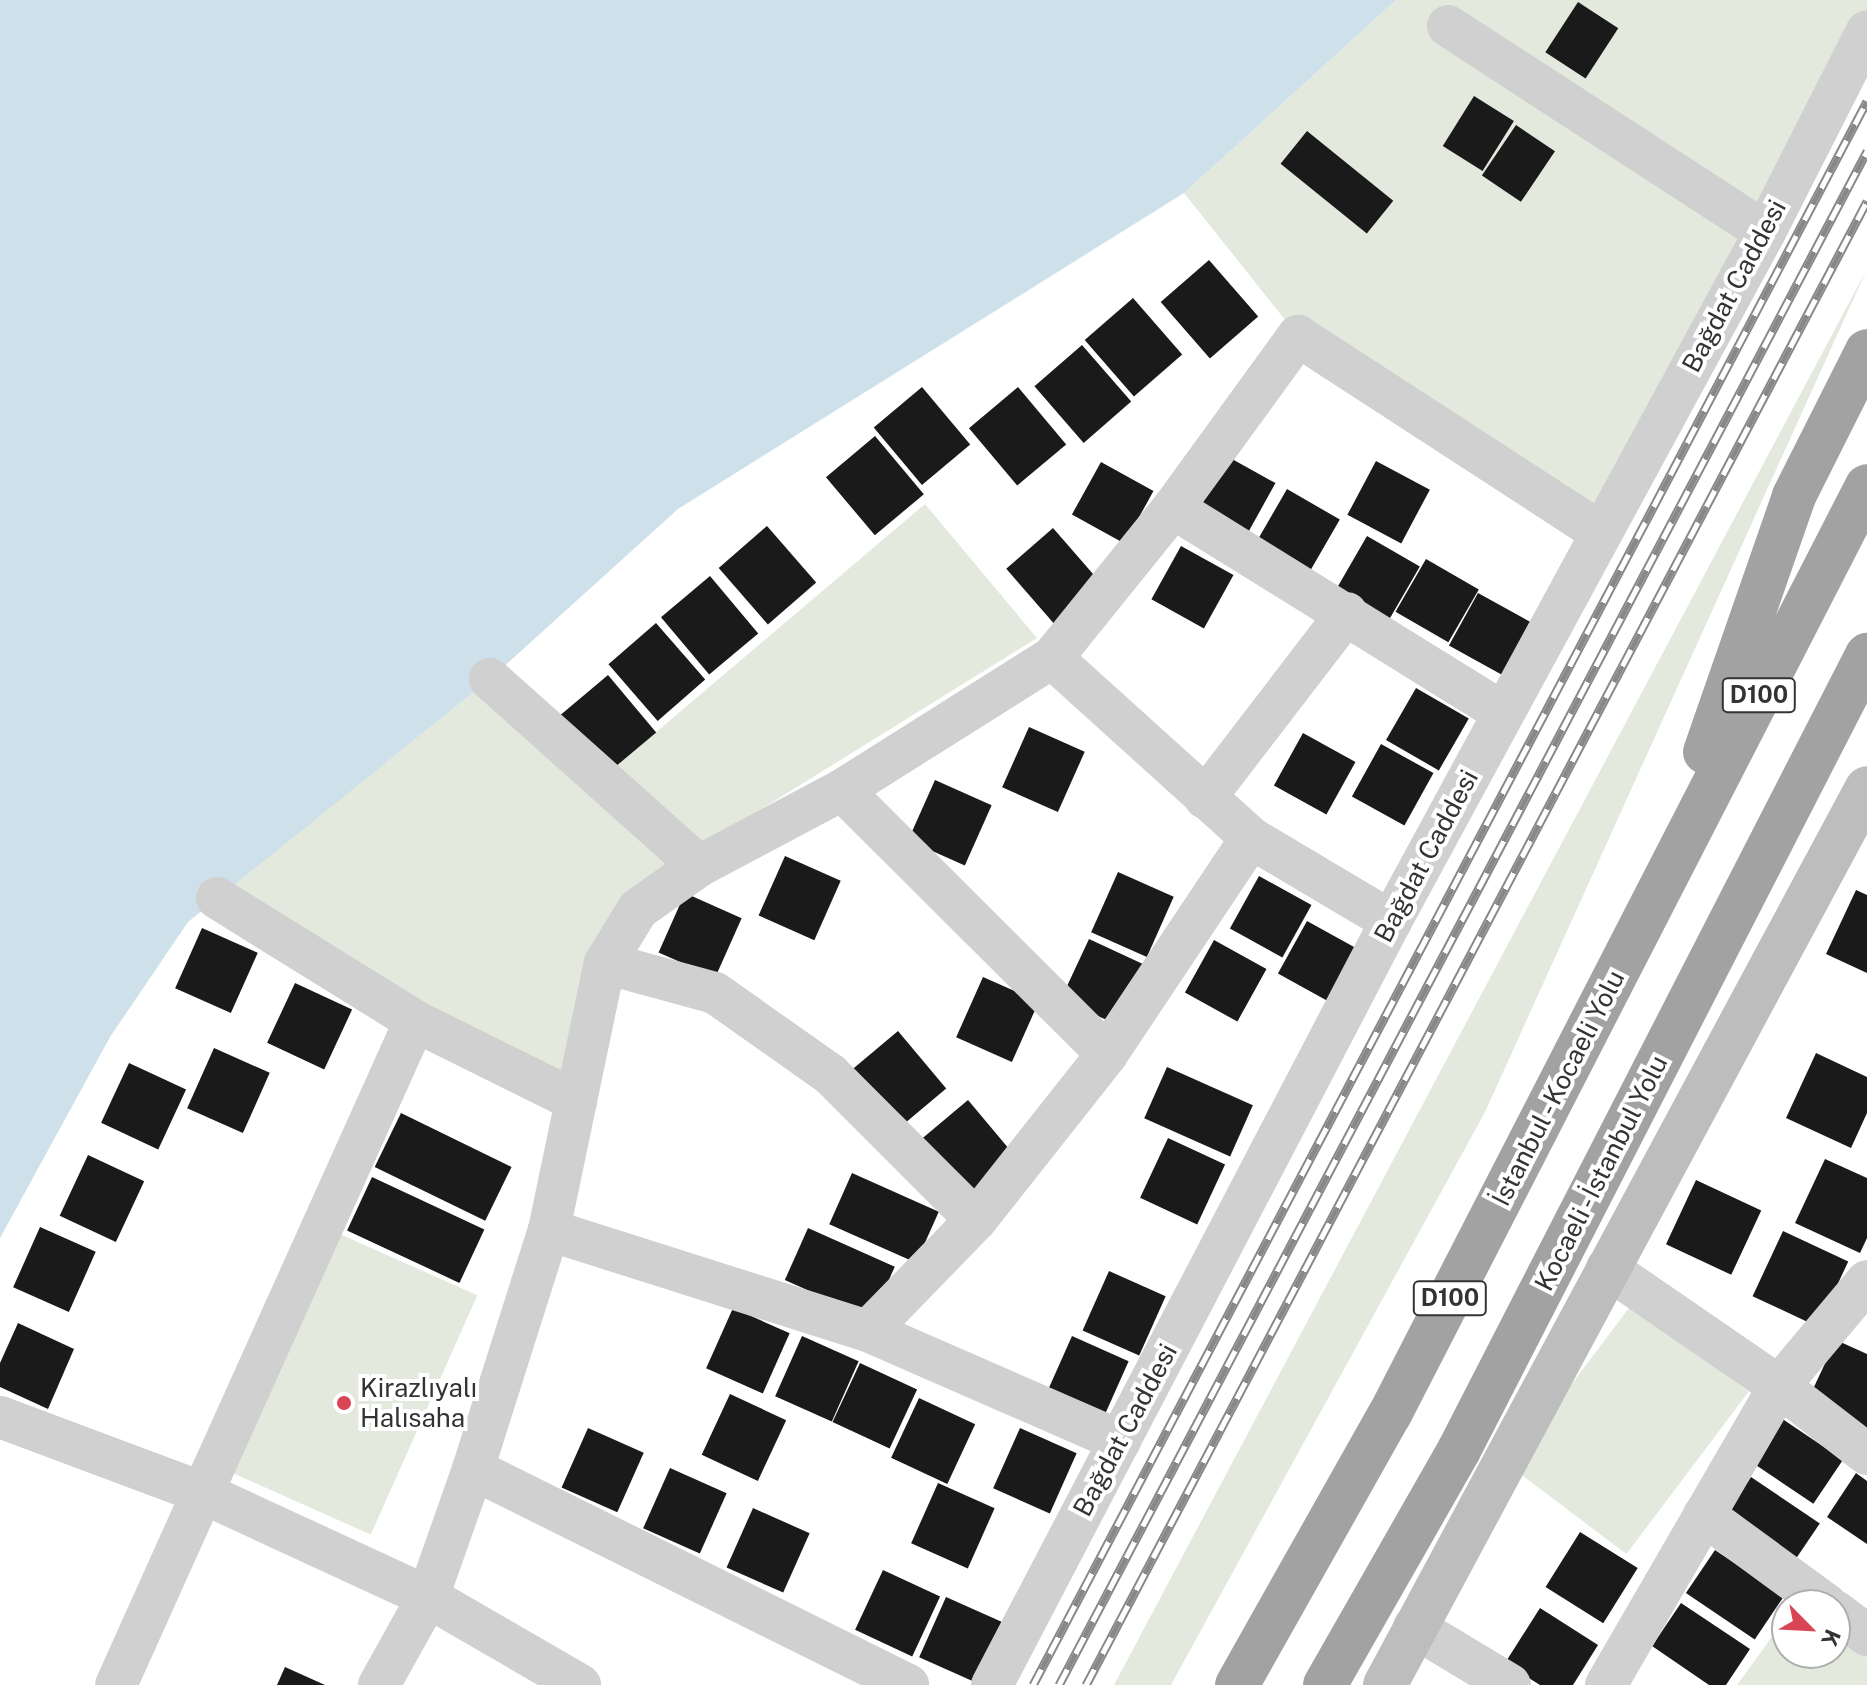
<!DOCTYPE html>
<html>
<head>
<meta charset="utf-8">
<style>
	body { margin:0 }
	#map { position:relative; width:1867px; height:1685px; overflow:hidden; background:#fff; font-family:"Public Sans",sans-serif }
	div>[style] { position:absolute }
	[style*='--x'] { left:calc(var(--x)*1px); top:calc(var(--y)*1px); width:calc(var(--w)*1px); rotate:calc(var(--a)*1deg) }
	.green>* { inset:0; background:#e3e9dd; transform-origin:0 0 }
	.water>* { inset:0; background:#cee0ea }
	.building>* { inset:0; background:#1a1a1a; transform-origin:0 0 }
	.minor>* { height:42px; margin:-21px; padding:0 21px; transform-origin:21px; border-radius:21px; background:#d0d0d0 }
	.secondary>* { height:44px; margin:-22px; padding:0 22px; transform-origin:22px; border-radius:22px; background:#bdbdbd }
	.trunk>* { height:44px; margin:-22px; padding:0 22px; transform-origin:22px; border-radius:22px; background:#a2a2a2 }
	.rail>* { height:9px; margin-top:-4.5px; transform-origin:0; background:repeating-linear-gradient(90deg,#fff 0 18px,#888 0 36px); box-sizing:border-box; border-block:2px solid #888 }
	.dots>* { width:22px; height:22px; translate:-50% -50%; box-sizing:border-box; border:4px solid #fff; border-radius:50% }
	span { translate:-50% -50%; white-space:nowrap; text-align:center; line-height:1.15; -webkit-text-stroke:8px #fff; paint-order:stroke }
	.shield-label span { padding:2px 6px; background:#fff; border:2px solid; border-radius:6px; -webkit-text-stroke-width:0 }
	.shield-label { font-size:24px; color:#333; font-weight:700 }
	.street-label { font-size:26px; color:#333 }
	.poi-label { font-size:26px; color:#333 }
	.left { translate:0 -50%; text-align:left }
	.north { position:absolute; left:1771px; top:1589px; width:80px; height:80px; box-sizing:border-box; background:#fff; border:2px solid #adadad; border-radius:50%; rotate:114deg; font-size:22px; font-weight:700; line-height:32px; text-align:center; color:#333 }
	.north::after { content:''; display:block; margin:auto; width:28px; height:36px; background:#d94555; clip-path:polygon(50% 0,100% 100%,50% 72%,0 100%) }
</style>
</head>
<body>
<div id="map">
	<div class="green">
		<i style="clip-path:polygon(1396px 0,1867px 0,1867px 31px,1601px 533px,1298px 336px,1184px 193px)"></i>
		<i style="clip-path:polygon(1867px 269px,1485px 1112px,1171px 1685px,1114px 1685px)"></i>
		<i style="clip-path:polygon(925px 504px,1037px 638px,702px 846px,608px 773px)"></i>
		<i style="clip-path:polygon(490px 679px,699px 866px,638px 909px,576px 1101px,217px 898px)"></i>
		<i style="left:333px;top:1231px;width:158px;height:262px;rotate:24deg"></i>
		<i style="left:1632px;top:1304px;width:146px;height:203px;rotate:37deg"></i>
		<i style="clip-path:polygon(1787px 1616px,1787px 1653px,1835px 1653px,1835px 1634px,1867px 1657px,1867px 1685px,1737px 1685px)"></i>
	</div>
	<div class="water">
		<i style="clip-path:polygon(0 0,1396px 0,1184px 193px,678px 509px,490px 679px,188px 922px,110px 1037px,0 1238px)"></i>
	</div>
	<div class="building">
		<i style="left:1578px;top:2px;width:48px;height:60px;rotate:33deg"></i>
		<i style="left:1474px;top:96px;width:47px;height:59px;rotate:32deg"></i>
		<i style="left:1516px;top:125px;width:47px;height:61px;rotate:34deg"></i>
		<i style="left:1307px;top:131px;width:111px;height:42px;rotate:39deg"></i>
		<i style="left:1209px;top:260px;width:75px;height:64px;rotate:49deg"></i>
		<i style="left:1133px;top:298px;width:75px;height:64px;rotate:49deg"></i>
		<i style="left:1082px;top:345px;width:75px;height:63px;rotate:49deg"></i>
		<i style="left:922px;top:387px;width:75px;height:63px;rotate:50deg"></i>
		<i style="left:1018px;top:387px;width:75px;height:64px;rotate:50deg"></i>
		<i style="left:875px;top:436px;width:76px;height:64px;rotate:50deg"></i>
		<i style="left:1223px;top:454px;width:60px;height:60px;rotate:29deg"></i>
		<i style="left:1376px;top:461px;width:61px;height:61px;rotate:28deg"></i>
		<i style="left:1101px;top:462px;width:60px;height:60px;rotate:29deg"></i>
		<i style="left:1287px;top:489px;width:61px;height:61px;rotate:30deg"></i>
		<i style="left:767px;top:526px;width:75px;height:64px;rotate:49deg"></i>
		<i style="left:1053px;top:528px;width:75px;height:62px;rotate:49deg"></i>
		<i style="left:1367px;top:536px;width:61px;height:61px;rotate:30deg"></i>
		<i style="left:1181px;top:546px;width:60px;height:61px;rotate:29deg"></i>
		<i style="left:1426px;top:559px;width:61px;height:61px;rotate:30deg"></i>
		<i style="left:710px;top:576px;width:75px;height:64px;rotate:50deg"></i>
		<i style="left:1478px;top:593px;width:60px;height:60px;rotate:29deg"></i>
		<i style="left:656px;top:623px;width:75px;height:63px;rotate:49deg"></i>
		<i style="left:608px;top:675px;width:75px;height:64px;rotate:50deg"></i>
		<i style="left:1416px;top:688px;width:61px;height:60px;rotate:30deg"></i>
		<i style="left:1029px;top:727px;width:61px;height:66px;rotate:24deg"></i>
		<i style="left:1303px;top:733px;width:60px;height:60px;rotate:29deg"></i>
		<i style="left:1381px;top:744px;width:60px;height:60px;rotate:29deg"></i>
		<i style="left:935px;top:780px;width:62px;height:66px;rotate:24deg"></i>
		<i style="left:785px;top:856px;width:61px;height:65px;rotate:24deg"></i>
		<i style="left:1118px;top:872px;width:61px;height:66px;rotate:24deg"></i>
		<i style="left:1259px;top:876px;width:60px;height:60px;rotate:29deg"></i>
		<i style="clip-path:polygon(1856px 890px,1867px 895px,1867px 973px,1826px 954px)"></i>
		<i style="left:685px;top:893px;width:62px;height:65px;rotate:24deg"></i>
		<i style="left:1307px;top:921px;width:60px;height:60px;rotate:29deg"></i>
		<i style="left:202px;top:928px;width:61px;height:66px;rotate:24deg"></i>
		<i style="left:1089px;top:939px;width:63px;height:66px;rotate:25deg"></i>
		<i style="left:1214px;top:940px;width:60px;height:60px;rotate:29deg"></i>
		<i style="left:983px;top:977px;width:61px;height:66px;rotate:24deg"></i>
		<i style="left:295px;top:983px;width:63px;height:66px;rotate:25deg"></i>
		<i style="left:898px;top:1031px;width:75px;height:63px;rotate:50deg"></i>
		<i style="left:214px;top:1048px;width:61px;height:66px;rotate:24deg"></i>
		<i style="clip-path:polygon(1816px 1053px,1867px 1077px,1867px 1113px,1851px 1148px,1786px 1118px)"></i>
		<i style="left:129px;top:1063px;width:63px;height:66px;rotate:25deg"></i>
		<i style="left:1167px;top:1067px;width:94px;height:56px;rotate:24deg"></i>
		<i style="left:968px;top:1100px;width:75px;height:63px;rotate:50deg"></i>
		<i style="left:401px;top:1113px;width:123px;height:60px;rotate:26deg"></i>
		<i style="left:1168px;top:1138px;width:63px;height:66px;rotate:25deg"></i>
		<i style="left:88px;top:1155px;width:62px;height:67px;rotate:25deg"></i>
		<i style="clip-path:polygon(1825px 1159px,1867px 1178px,1867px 1238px,1860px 1253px,1795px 1223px)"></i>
		<i style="left:852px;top:1173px;width:95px;height:56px;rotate:24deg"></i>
		<i style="left:372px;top:1177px;width:124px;height:59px;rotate:25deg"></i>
		<i style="left:1696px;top:1180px;width:72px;height:71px;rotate:25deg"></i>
		<i style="left:40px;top:1227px;width:61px;height:66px;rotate:24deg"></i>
		<i style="left:808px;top:1228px;width:95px;height:57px;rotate:24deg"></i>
		<i style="left:1783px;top:1231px;width:72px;height:72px;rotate:25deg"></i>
		<i style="left:1109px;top:1271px;width:62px;height:65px;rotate:24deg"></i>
		<i style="left:733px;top:1308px;width:62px;height:66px;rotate:24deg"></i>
		<i style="clip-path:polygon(18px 1323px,74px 1349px,48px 1409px,0 1387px,0 1363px)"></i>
		<i style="left:802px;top:1336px;width:62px;height:66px;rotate:24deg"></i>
		<i style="left:1072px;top:1336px;width:62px;height:65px;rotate:24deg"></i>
		<i style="clip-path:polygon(1836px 1340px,1867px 1354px,1867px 1432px,1806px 1404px)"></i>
		<i style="left:860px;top:1363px;width:63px;height:65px;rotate:25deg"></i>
		<i style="left:730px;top:1394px;width:62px;height:67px;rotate:25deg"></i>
		<i style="left:919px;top:1398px;width:62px;height:66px;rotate:25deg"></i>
		<i style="left:1775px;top:1414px;width:82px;height:53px;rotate:34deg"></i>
		<i style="left:588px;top:1428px;width:61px;height:65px;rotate:24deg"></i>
		<i style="left:1020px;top:1428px;width:62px;height:66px;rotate:24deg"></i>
		<i style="left:670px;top:1468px;width:62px;height:66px;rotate:24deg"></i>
		<i style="clip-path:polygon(1856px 1473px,1867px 1481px,1867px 1544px,1827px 1517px)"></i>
		<i style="left:1751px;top:1477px;width:83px;height:53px;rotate:34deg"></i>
		<i style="left:938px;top:1483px;width:62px;height:66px;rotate:24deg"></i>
		<i style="left:753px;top:1508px;width:62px;height:65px;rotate:24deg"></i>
		<i style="left:1580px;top:1532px;width:68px;height:65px;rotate:32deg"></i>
		<i style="left:1715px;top:1550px;width:83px;height:52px;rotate:34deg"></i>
		<i style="left:883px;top:1570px;width:63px;height:66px;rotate:25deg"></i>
		<i style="left:946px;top:1597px;width:62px;height:66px;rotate:24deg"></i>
		<i style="clip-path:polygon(1681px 1603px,1750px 1649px,1726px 1685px,1709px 1685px,1652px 1646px)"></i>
		<i style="clip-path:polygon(1540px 1608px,1598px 1645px,1573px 1685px,1540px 1685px,1505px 1663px)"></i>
		<i style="clip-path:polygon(285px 1667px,325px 1685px,277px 1685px)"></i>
	</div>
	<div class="minor">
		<i style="--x:1448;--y:26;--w:378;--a:33"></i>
		<i style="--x:1173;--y:508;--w:387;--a:31.8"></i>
		<i style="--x:1052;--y:658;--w:268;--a:42.1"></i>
		<i style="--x:1251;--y:838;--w:163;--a:30.7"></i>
		<i style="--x:490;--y:679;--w:280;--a:41.8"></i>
		<i style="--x:842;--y:790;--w:374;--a:44.9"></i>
		<i style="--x:1205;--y:798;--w:233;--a:-52.5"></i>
		<i style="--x:217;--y:898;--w:233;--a:31.8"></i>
		<i style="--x:415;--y:1021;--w:180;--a:26.4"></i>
		<i style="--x:605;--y:963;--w:114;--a:15.3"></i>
		<i style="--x:715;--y:993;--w:141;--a:35.2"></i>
		<i style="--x:830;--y:1074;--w:206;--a:45"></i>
		<i style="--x:549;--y:1230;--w:335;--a:17.6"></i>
		<i style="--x:868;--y:1331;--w:275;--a:23.6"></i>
		<i style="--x:1607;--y:1268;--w:209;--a:34.5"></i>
		<i style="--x:1779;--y:1386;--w:111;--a:37.7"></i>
		<i style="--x:868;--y:1331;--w:155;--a:-45.8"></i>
		<i style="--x:976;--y:1220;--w:211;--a:-51.7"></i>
		<i style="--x:1107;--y:1054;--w:260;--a:-56.3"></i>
		<i style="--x:0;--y:1417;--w:217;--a:20.5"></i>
		<i style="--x:203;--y:1493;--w:248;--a:24.8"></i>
		<i style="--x:428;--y:1597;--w:176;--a:30.1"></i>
		<i style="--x:473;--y:1469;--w:486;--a:26.4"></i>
		<i style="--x:1704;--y:1515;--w:152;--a:36.2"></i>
		<i style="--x:1835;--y:1611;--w:40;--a:37"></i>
		<i style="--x:1414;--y:1627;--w:112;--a:31.1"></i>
		<i style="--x:116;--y:1685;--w:728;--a:-65.76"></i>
		<i style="--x:379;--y:1685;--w:101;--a:-60.9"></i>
		<i style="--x:428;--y:1597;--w:136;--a:-70.6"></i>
		<i style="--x:473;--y:1469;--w:251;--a:-72.4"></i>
		<i style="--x:549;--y:1230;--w:273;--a:-78.2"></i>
		<i style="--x:605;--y:963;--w:63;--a:-58.6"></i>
		<i style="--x:638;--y:909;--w:75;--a:-35.2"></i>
		<i style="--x:699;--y:866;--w:162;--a:-28"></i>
		<i style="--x:842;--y:790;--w:248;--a:-32.2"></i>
		<i style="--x:1052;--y:658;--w:193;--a:-51.1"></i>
		<i style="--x:1173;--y:508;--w:213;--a:-54"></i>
		<i style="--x:1298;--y:336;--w:361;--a:33"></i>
		<i style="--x:992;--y:1685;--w:862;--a:-62.42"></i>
		<i style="--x:1391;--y:921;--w:784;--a:-61.51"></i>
		<i style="--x:1765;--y:232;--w:225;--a:-63.1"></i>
		<i style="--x:1606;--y:1685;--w:345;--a:-59.9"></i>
		<i style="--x:1779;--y:1386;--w:137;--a:-50"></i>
	</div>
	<div class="secondary">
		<i style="--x:1385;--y:1685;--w:1018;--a:-61.75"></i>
	</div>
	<div class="trunk">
		<i style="--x:1705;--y:752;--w:271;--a:-70.8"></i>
		<i style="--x:1794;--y:496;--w:162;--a:-63.3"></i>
		<i style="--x:1237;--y:1685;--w:311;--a:-60.6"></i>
		<i style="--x:1390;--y:1414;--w:1043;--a:-62.8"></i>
		<i style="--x:1325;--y:1685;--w:271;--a:-60.3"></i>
		<i style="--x:1459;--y:1450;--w:894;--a:-62.83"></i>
	</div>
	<div class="rail">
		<i style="--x:1033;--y:1685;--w:1790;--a:-62.23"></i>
		<i style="--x:1059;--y:1685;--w:1734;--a:-62.22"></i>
		<i style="--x:1086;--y:1685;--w:1677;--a:-62.24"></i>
	</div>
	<div class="dots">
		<i style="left:344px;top:1403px;background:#d94555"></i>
	</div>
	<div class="shield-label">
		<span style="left:1759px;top:695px">D100</span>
		<span style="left:1450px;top:1298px">D100</span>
	</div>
	<div class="street-label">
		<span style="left:1734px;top:286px;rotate:-62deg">Bağdat Caddesi</span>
		<span style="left:1426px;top:856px;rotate:-62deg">Bağdat Caddesi</span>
		<span style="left:1558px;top:1088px;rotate:-63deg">İstanbul - Kocaeli Yolu</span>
		<span style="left:1601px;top:1173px;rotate:-63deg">Kocaeli - İstanbul Yolu</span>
		<span style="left:1125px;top:1430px;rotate:-62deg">Bağdat Caddesi</span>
	</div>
	<div class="poi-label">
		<span class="left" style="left:360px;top:1403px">Kirazlıyalı<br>Halısaha</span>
	</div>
	<div class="north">K</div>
</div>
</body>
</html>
